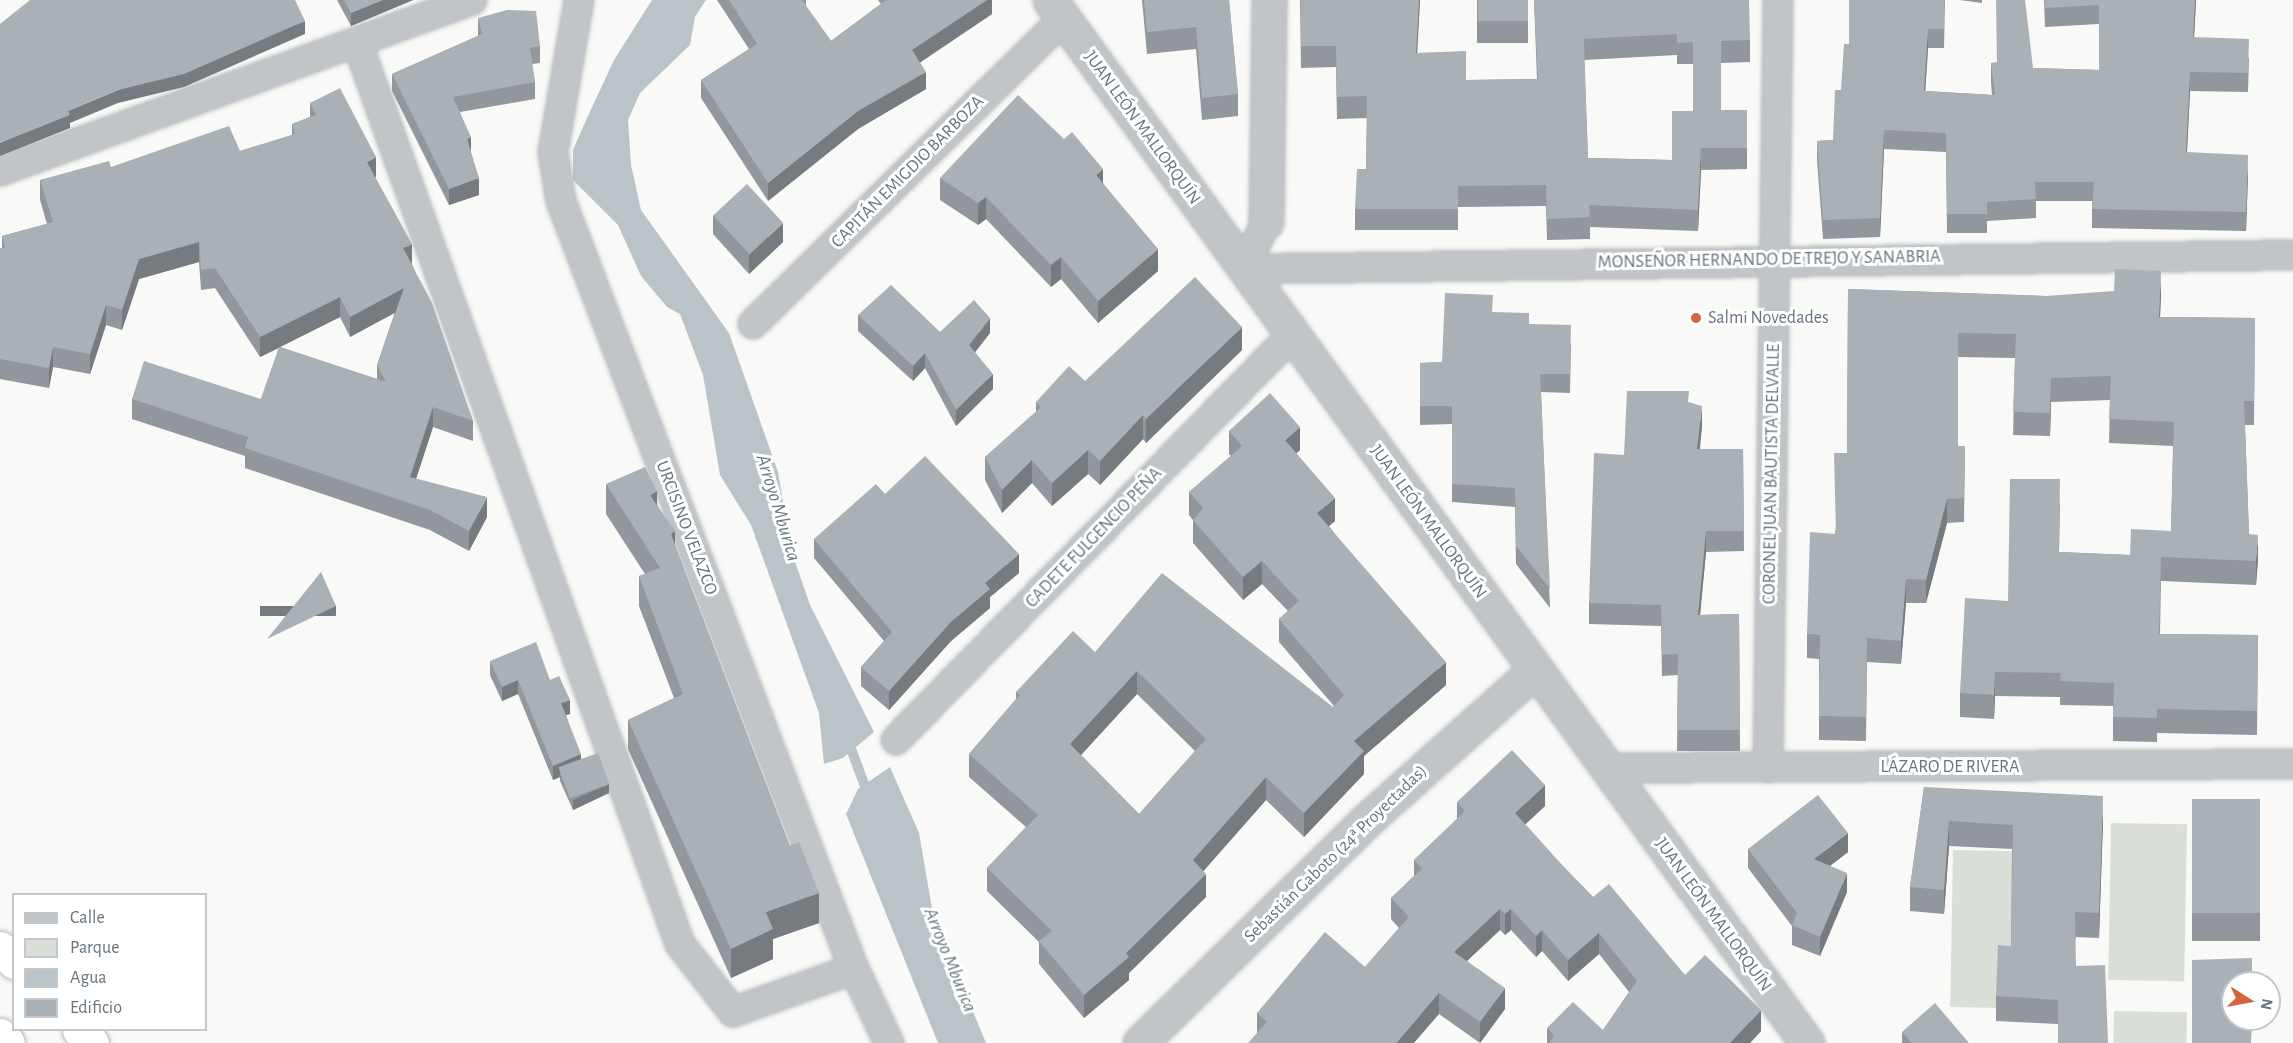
<!DOCTYPE html>
<html>
<head>
<meta charset="utf-8">
<style>
	body { margin:0 }
	#map { position:relative; width:2293px; height:1043px; overflow:hidden; background:#f9f9f7; font-family:"Alegreya Sans",sans-serif }
	div>[style] { position:absolute }
	[style*='--x'] { left:calc(var(--x)*1px); top:calc(var(--y)*1px); width:calc(var(--w)*1px); rotate:calc(var(--a)*1deg) }
	.green>* { inset:0; background:#d9ded7; transform-origin:0 0 }
	.water>* { inset:0; background:#bac4c8 }
	.stream>* { height:10px; margin:-5px; padding:0 5px; transform-origin:5px; border-radius:5px; background:#bac4c8 }
	.roads { filter:drop-shadow(0 0 2px #b4b8bb) drop-shadow(0 0 2px #b4b8bb) }
	.minor>* { height:28px; margin:-14px; padding:0 14px; transform-origin:14px; border-radius:14px; background:#c1c5c8 }
	.tertiary>* { height:33px; margin:-16.5px; padding:0 16.5px; transform-origin:16.5px; border-radius:16.5px; background:#c1c5c8 }
	.trunk>* { height:33px; margin:-16.5px; padding:0 16.5px; transform-origin:16.5px; border-radius:16.5px; background:#fff }
	.wall>* { inset:0; background:#91979d; transform-origin:0 0 }
	.shaded-wall>* { inset:0; background:#767b7f; transform-origin:0 0 }
	.building>* { inset:0; background:#a9b0b6; transform-origin:0 0 }
	.dots>* { width:16px; height:16px; translate:-50% -50%; box-sizing:border-box; border:3px solid #fff; border-radius:50% }
	span { translate:-50% -50%; white-space:nowrap; text-align:center; line-height:1.15; -webkit-text-stroke:6px #fff; paint-order:stroke }
	.street-label { font-size:18px; color:#66747f }
	.poi-label { font-size:18px; color:#66747f }
	.left { translate:0 -50%; text-align:left }
	.water-label { font-size:20px; color:#677980; font-style:italic }
	.legend { position:absolute; left:12px; top:893px; width:195px; height:138px; box-sizing:border-box; background:#fff; border:2px solid #c2c7cc; margin:0; padding:8px 10px; list-style:none; font-size:18px; color:#66747f }
	.legend li { display:flex; align-items:center; gap:12px; height:30px }
	.legend b { width:30px; border:2px solid #c2c7cc }
	.north { position:absolute; left:2221px; top:971px; width:60px; height:60px; box-sizing:border-box; background:#fff; border:2px solid #c2c7cc; border-radius:50%; rotate:101deg; font-size:16px; font-weight:700; line-height:24px; text-align:center; color:#66747f }
	.north::after { content:''; display:block; margin:auto; width:21px; height:27px; background:#d3653e; clip-path:polygon(50% 0,100% 100%,50% 72%,0 100%) }
</style>
</head>
<body>
<div id="map">
	<div class="green">
		<i style="left:2111px;top:823px;width:76px;height:157px;rotate:1deg"></i>
		<i style="left:1953px;top:850px;width:82px;height:157px;rotate:1deg"></i>
		<i style="left:2114px;top:1011px;width:73px;height:32px;rotate:1deg"></i>
	</div>
	<div class="water">
		<i style="clip-path:polygon(652px 0,706px 0,695px 17px,690px 45px,640px 93px,628px 120px,631px 165px,641px 210px,729px 333px,778px 472px,791px 550px,810px 605px,874px 732px,843px 758px,824px 764px,819px 713px,751px 525px,720px 475px,703px 375px,680px 314px,667px 307px,641px 276px,618px 225px,573px 180px,573px 150px,587px 118px,614px 60px)"></i>
		<i style="clip-path:polygon(890px 767px,919px 833px,940px 955px,961px 983px,986px 1043px,938px 1043px,846px 814px,858px 789px)"></i>
	</div>
	<div class="stream">
		<i style="--x:847;--y:738;--w:63;--a:69.6"></i>
	</div>
	<div class="roads">
		<div class="minor">
			<i style="--x:579;--y:0;--w:154;--a:99.7"></i>
			<i style="--x:553;--y:152;--w:50;--a:80.7"></i>
			<i style="--x:561;--y:201;--w:822;--a:69.12"></i>
			<i style="--x:854;--y:969;--w:82;--a:64.7"></i>
			<i style="--x:357;--y:42;--w:958;--a:70.3"></i>
			<i style="--x:680;--y:944;--w:86;--a:52.1"></i>
			<i style="--x:733;--y:1012;--w:128;--a:-19.6"></i>
			<i style="--x:0;--y:171;--w:502;--a:-19.91"></i>
			<i style="--x:1266;--y:222;--w:52;--a:115.1"></i>
			<i style="--x:1244;--y:269;--w:1049;--a:-0.76"></i>
			<i style="--x:753;--y:324;--w:435;--a:-44.5"></i>
			<i style="--x:896;--y:740;--w:566;--a:-45.64"></i>
			<i style="--x:1606;--y:768;--w:687;--a:-0.33"></i>
			<i style="--x:1768;--y:768;--w:768;--a:-89.25"></i>
		</div>
		<div class="tertiary">
			<i style="--x:1050;--y:0;--w:1289;--a:54.03"></i>
			<i style="--x:1266;--y:222;--w:222;--a:-89.2"></i>
			<i style="--x:1140;--y:1043;--w:320;--a:-44.5"></i>
			<i style="--x:1368;--y:819;--w:224;--a:-41.7"></i>
		</div>
		<div class="trunk">
			<i style="--x:0;--y:948;--w:20;--a:45"></i>
			<i style="--x:79;--y:1030;--w:18;--a:45"></i>
			<i style="--x:0;--y:1035;--w:11;--a:45"></i>
		</div>
	</div>
	<div class="wall">
		<i style="clip-path:polygon(337px 0,413px 0,351px 26px)"></i>
		<i style="clip-path:polygon(717px 0,806px 0,806px 6px,831px 41px,881px 4px,878px 0,992px 0,992px 14px,920px 62px,926px 89px,858px 129px,768px 201px,701px 98px,701px 80px,749px 49px)"></i>
		<i style="clip-path:polygon(1142px 0,1229px 0,1238px 94px,1238px 116px,1202px 120px,1196px 49px,1147px 54px)"></i>
		<i style="clip-path:polygon(evenodd,1300px 0,1420px 0,1417px 53px,1466px 80px,1537px 79px,1534px 0,1750px 40px,1750px 62px,1721px 63px,1721px 110px,1747px 110px,1747px 169px,1701px 170px,1698px 231px,1590px 227px,1590px 239px,1547px 240px,1546px 206px,1458px 207px,1458px 230px,1355px 230px,1355px 209px,1366px 169px,1367px 118px,1337px 119px,1336px 67px,1301px 68px,1300px 0,1677px 55px,1677px 64px,1693px 64px,1693px 111px,1672px 160px,1588px 158px,1584px 60px,1677px 55px)"></i>
		<i style="left:1477px;top:0;width:51px;height:43px"></i>
		<i style="clip-path:polygon(1945px 0,1944px 48px,1928px 48px,1925px 91px,1992px 95px,1991px 82px,1991px 63px,2033px 68px,2099px 70px,2099px 24px,2045px 27px,2044px 0,2196px 0,2194px 37px,2249px 58px,2248px 92px,2190px 91px,2187px 152px,2248px 174px,2246px 231px,2092px 228px,2092px 201px,2036px 201px,2036px 218px,1987px 221px,1987px 233px,1947px 233px,1946px 152px,1884px 149px,1880px 237px,1823px 239px,1817px 160px,1817px 141px,1833px 140px,1849px 44px)"></i>
		<i style="clip-path:polygon(1960px 0,1982px 0,1982px 3px)"></i>
		<i style="clip-path:polygon(478px 18px,540px 46px,540px 63px,532px 64px,535px 82px,535px 99px,460px 112px,471px 153px,479px 195px,449px 205px,392px 91px,392px 74px,478px 36px)"></i>
		<i style="clip-path:polygon(evenodd,310px 103px,376px 177px,375px 177px,412px 264px,473px 421px,473px 441px,433px 427px,416px 479px,487px 517px,469px 551px,430px 530px,245px 468px,245px 456px,132px 419px,132px 399px,261px 399px,279px 348px,260px 357px,215px 288px,201px 290px,199px 262px,139px 279px,122px 330px,106px 325px,90px 374px,53px 367px,49px 388px,0 379px,0 248px,2px 248px,2px 236px,47px 224px,40px 200px,40px 180px,111px 167px,240px 151px,292px 135px,292px 124px,310px 117px,310px 103px,395px 312px,377px 365px,377px 379px,280px 347px,340px 317px,350px 337px,395px 312px)"></i>
		<i style="clip-path:polygon(940px 178px,1103px 183px,1158px 271px,1098px 323px,1061px 279px,1051px 287px,986px 219px,978px 225px,940px 200px)"></i>
		<i style="clip-path:polygon(713px 215px,783px 242px,749px 274px,713px 234px)"></i>
		<i style="clip-path:polygon(1848px 289px,2046px 296px,2161px 294px,2160px 317px,2255px 318px,2254px 425px,2245px 425px,2249px 534px,2258px 559px,2256px 585px,2161px 581px,2160px 634px,2258px 635px,2257px 735px,2157px 733px,2157px 742px,2113px 741px,2113px 706px,2060px 705px,2060px 697px,1995px 696px,1994px 719px,1960px 717px,1960px 693px,2060px 503px,2059px 552px,2130px 555px,2171px 531px,2173px 446px,2109px 443px,2110px 400px,2051px 402px,2050px 436px,2013px 435px,2015px 358px,1958px 357px,1958px 446px,1965px 446px,1964px 522px,1947px 523px,1926px 603px,1906px 603px,1901px 664px,1867px 662px,1866px 741px,1819px 740px,1819px 659px,1807px 658px,1807px 634px,1835px 534px,1847px 453px)"></i>
		<i style="clip-path:polygon(1493px 312px,1529px 324px,1571px 344px,1570px 393px,1541px 392px,1550px 608px,1516px 564px,1515px 507px,1452px 502px,1452px 424px,1420px 425px,1420px 363px,1442px 362px)"></i>
		<i style="clip-path:polygon(858px 315px,940px 332px,990px 333px,975px 352px,993px 389px,956px 426px,925px 368px,913px 381px,858px 331px)"></i>
		<i style="clip-path:polygon(1242px 350px,1146px 443px,1143px 439px,1100px 485px,1088px 474px,1052px 506px,1032px 483px,1002px 513px,985px 480px,985px 457px,1036px 412px,1036px 402px,1085px 381px)"></i>
		<i style="clip-path:polygon(1689px 402px,1702px 426px,1700px 449px,1743px 449px,1744px 551px,1706px 552px,1700px 615px,1739px 614px,1740px 751px,1677px 751px,1678px 675px,1662px 676px,1661px 626px,1589px 624px,1589px 603px,1624px 455px)"></i>
		<i style="clip-path:polygon(evenodd,1229px 431px,1300px 450px,1296px 453px,1335px 521px,1329px 526px,1446px 685px,1364px 756px,1364px 774px,1304px 837px,1266px 800px,1203px 871px,1206px 897px,1129px 973px,1129px 980px,1084px 1018px,1039px 964px,1039px 942px,987px 891px,987px 868px,1026px 827px,969px 777px,969px 754px,1016px 699px,1016px 692px,1095px 652px,1333px 707px,1334px 706px,1279px 642px,1279px 619px,1288px 611px,1262px 584px,1243px 600px,1193px 543px,1193px 520px,1189px 515px,1189px 492px,1231px 456px,1229px 454px,1229px 431px,1137px 694px,1195px 751px,1139px 814px,1081px 755px,1137px 694px)"></i>
		<i style="clip-path:polygon(606px 484px,657px 504px,675px 546px,819px 923px,773px 939px,773px 959px,731px 978px,628px 749px,628px 720px,674px 698px,639px 606px,639px 576px,645px 574px,606px 514px)"></i>
		<i style="clip-path:polygon(885px 494px,1019px 573px,990px 597px,990px 608px,951px 641px,889px 710px,861px 686px,861px 667px,884px 641px,814px 558px,814px 539px)"></i>
		<i style="clip-path:polygon(490px 661px,550px 680px,570px 714px,566px 715px,581px 761px,609px 793px,573px 810px,560px 781px,560px 777px,553px 780px,518px 694px,502px 701px,490px 675px)"></i>
		<i style="clip-path:polygon(1924px 787px,2103px 820px,2099px 938px,2076px 937px,2058px 1024px,1996px 1021px,1996px 996px,2011px 946px,2012px 849px,1949px 846px,1944px 914px,1910px 911px,1910px 887px)"></i>
		<i style="left:2192px;top:799px;width:68px;height:142px"></i>
		<i style="clip-path:polygon(1457px 802px,1545px 806px,1525px 824px,1560px 863px,1593px 897px,1685px 975px,1761px 1031px,1750px 1043px,1547px 1043px,1547px 1028px,1603px 1030px,1629px 992px,1599px 954px,1568px 981px,1542px 951px,1536px 957px,1511px 930px,1505px 935px,1500px 930px,1467px 961px,1505px 1009px,1480px 1043px,1439px 1014px,1257px 1033px,1257px 1013px,1365px 967px,1399px 928px,1391px 919px,1391px 898px,1414px 876px,1414px 860px,1457px 819px)"></i>
		<i style="clip-path:polygon(1748px 849px,1848px 852px,1830px 866px,1847px 892px,1820px 956px,1792px 945px,1792px 926px,1748px 868px)"></i>
		<i style="clip-path:polygon(1902px 1032px,1969px 1043px,1902px 1043px)"></i>
	</div>
	<div class="shaded-wall">
		<i style="clip-path:polygon(383px 0,413px 0,351px 26px,351px 13px)"></i>
		<i style="clip-path:polygon(987px 0,992px 0,992px 14px,912px 68px,912px 50px)"></i>
		<i style="clip-path:polygon(1419px 0,1420px 0,1416px 74px,1416px 53px)"></i>
		<i style="clip-path:polygon(2195px 0,2196px 0,2193px 57px,2193px 37px)"></i>
		<i style="clip-path:polygon(305px 21px,305px 34px,184px 87px,118px 103px,70px 123px,70px 128px,0 156px,0 143px,68px 111px,118px 90px)"></i>
		<i style="clip-path:polygon(1928px 29px,1928px 48px,1924px 110px,1924px 91px)"></i>
		<i style="clip-path:polygon(926px 72px,926px 89px,858px 129px,768px 201px,768px 183px,858px 111px)"></i>
		<i style="clip-path:polygon(2190px 72px,2190px 91px,2186px 171px,2186px 152px)"></i>
		<i style="clip-path:polygon(1884px 130px,1884px 149px,1880px 237px,1880px 218px)"></i>
		<i style="clip-path:polygon(471px 137px,471px 153px,467px 139px)"></i>
		<i style="clip-path:polygon(1701px 148px,1701px 170px,1698px 231px,1698px 210px)"></i>
		<i style="clip-path:polygon(2248px 155px,2248px 174px,2246px 231px,2246px 212px)"></i>
		<i style="clip-path:polygon(376px 157px,376px 177px,367px 182px,367px 162px)"></i>
		<i style="clip-path:polygon(1103px 169px,1103px 191px,1096px 175px)"></i>
		<i style="clip-path:polygon(479px 178px,479px 195px,449px 205px,449px 189px)"></i>
		<i style="clip-path:polygon(986px 197px,986px 219px,978px 225px,978px 203px)"></i>
		<i style="clip-path:polygon(783px 223px,783px 242px,749px 274px,749px 255px)"></i>
		<i style="clip-path:polygon(199px 242px,199px 262px,139px 279px,122px 330px,122px 310px,139px 259px)"></i>
		<i style="clip-path:polygon(412px 244px,412px 264px,403px 248px)"></i>
		<i style="clip-path:polygon(1158px 249px,1158px 271px,1098px 323px,1098px 301px)"></i>
		<i style="clip-path:polygon(1061px 257px,1061px 279px,1051px 287px,1051px 265px)"></i>
		<i style="clip-path:polygon(2161px 271px,2161px 294px,2159px 340px,2159px 317px)"></i>
		<i style="clip-path:polygon(404px 288px,404px 308px,350px 337px,350px 317px)"></i>
		<i style="clip-path:polygon(340px 297px,340px 317px,260px 357px,260px 337px)"></i>
		<i style="clip-path:polygon(106px 305px,106px 325px,90px 374px,90px 354px)"></i>
		<i style="clip-path:polygon(990px 318px,990px 333px,969px 360px,969px 345px)"></i>
		<i style="clip-path:polygon(1242px 327px,1242px 350px,1146px 443px,1146px 419px)"></i>
		<i style="clip-path:polygon(53px 347px,53px 367px,49px 388px,49px 368px)"></i>
		<i style="clip-path:polygon(925px 353px,925px 368px,913px 381px,913px 366px)"></i>
		<i style="clip-path:polygon(993px 374px,993px 389px,956px 426px,956px 410px)"></i>
		<i style="clip-path:polygon(2051px 378px,2051px 402px,2050px 436px,2050px 413px)"></i>
		<i style="clip-path:polygon(1702px 406px,1702px 426px,1697px 470px,1697px 449px)"></i>
		<i style="clip-path:polygon(433px 407px,433px 427px,410px 497px,410px 477px)"></i>
		<i style="clip-path:polygon(1143px 415px,1143px 439px,1100px 485px,1100px 461px)"></i>
		<i style="clip-path:polygon(1300px 427px,1300px 450px,1285px 463px,1285px 440px)"></i>
		<i style="clip-path:polygon(1088px 450px,1088px 474px,1052px 506px,1052px 483px)"></i>
		<i style="clip-path:polygon(1032px 460px,1032px 483px,1002px 513px,1002px 490px)"></i>
		<i style="clip-path:polygon(657px 491px,657px 521px,650px 495px)"></i>
		<i style="clip-path:polygon(487px 497px,487px 517px,469px 551px,469px 531px)"></i>
		<i style="clip-path:polygon(1335px 498px,1335px 521px,1317px 536px,1317px 513px)"></i>
		<i style="clip-path:polygon(1947px 499px,1947px 523px,1926px 603px,1926px 580px)"></i>
		<i style="clip-path:polygon(675px 531px,675px 560px,671px 534px)"></i>
		<i style="clip-path:polygon(1706px 531px,1706px 552px,1698px 636px,1698px 615px)"></i>
		<i style="clip-path:polygon(2258px 535px,2258px 559px,2256px 585px,2256px 561px)"></i>
		<i style="clip-path:polygon(1019px 554px,1019px 573px,990px 597px,990px 608px,951px 641px,889px 710px,889px 691px,985px 583px)"></i>
		<i style="clip-path:polygon(1262px 561px,1262px 584px,1243px 600px,1243px 577px)"></i>
		<i style="clip-path:polygon(1906px 579px,1906px 603px,1901px 664px,1901px 641px)"></i>
		<i style="left:336px;top:606px;width:10px;height:76px;rotate:90deg"></i>
		<i style="clip-path:polygon(1446px 662px,1446px 685px,1364px 756px,1364px 774px,1304px 837px,1304px 813px,1354px 741px)"></i>
		<i style="clip-path:polygon(1137px 671px,1137px 694px,1070px 767px,1070px 744px)"></i>
		<i style="clip-path:polygon(1995px 672px,1995px 696px,1994px 719px,1994px 695px)"></i>
		<i style="clip-path:polygon(518px 680px,518px 694px,502px 701px,502px 687px)"></i>
		<i style="clip-path:polygon(570px 700px,570px 714px,561px 717px,561px 703px)"></i>
		<i style="clip-path:polygon(581px 754px,581px 768px,560px 771px,560px 777px,553px 780px,553px 766px)"></i>
		<i style="clip-path:polygon(1266px 777px,1266px 800px,1193px 883px,1193px 860px)"></i>
		<i style="clip-path:polygon(609px 784px,609px 793px,573px 810px,573px 800px)"></i>
		<i style="clip-path:polygon(1545px 785px,1545px 806px,1515px 834px,1515px 813px)"></i>
		<i style="clip-path:polygon(2103px 796px,2103px 820px,2099px 938px,2099px 913px)"></i>
		<i style="clip-path:polygon(1949px 821px,1949px 846px,1944px 914px,1944px 890px)"></i>
		<i style="clip-path:polygon(1848px 833px,1848px 852px,1814px 878px,1814px 859px)"></i>
		<i style="clip-path:polygon(1847px 873px,1847px 892px,1820px 956px,1820px 937px)"></i>
		<i style="clip-path:polygon(1206px 874px,1206px 897px,1129px 973px,1129px 980px,1084px 1018px,1084px 995px)"></i>
		<i style="clip-path:polygon(819px 893px,819px 923px,773px 939px,773px 959px,731px 978px,731px 949px,766px 912px)"></i>
		<i style="clip-path:polygon(1500px 909px,1500px 930px,1454px 973px,1454px 952px)"></i>
		<i style="clip-path:polygon(1511px 909px,1511px 930px,1505px 935px,1505px 914px)"></i>
		<i style="clip-path:polygon(1542px 930px,1542px 951px,1536px 957px,1536px 936px)"></i>
		<i style="clip-path:polygon(1599px 933px,1599px 954px,1568px 981px,1568px 960px)"></i>
		<i style="clip-path:polygon(1505px 988px,1505px 1009px,1480px 1043px,1480px 1022px)"></i>
		<i style="clip-path:polygon(1439px 993px,1439px 1014px,1414px 1043px,1396px 1043px)"></i>
		<i style="clip-path:polygon(1761px 1010px,1761px 1031px,1750px 1043px,1730px 1043px)"></i>
	</div>
	<div class="building">
		<i style="clip-path:polygon(30px 0,295px 0,305px 21px,184px 74px,118px 90px,68px 111px,70px 115px,0 143px,0 24px)"></i>
		<i style="clip-path:polygon(344px 0,383px 0,351px 13px)"></i>
		<i style="clip-path:polygon(729px 0,802px 0,831px 41px,886px 0,987px 0,912px 50px,926px 72px,858px 111px,768px 183px,701px 80px,757px 44px)"></i>
		<i style="clip-path:polygon(1144px 0,1229px 0,1238px 94px,1202px 98px,1196px 27px,1147px 32px)"></i>
		<i style="clip-path:polygon(evenodd,1301px 0,1419px 0,1416px 53px,1466px 51px,1466px 80px,1538px 79px,1534px 0,1749px 0,1750px 40px,1721px 41px,1721px 110px,1747px 110px,1747px 148px,1701px 148px,1698px 210px,1589px 205px,1590px 217px,1547px 219px,1546px 185px,1458px 186px,1458px 209px,1355px 209px,1357px 169px,1366px 169px,1367px 96px,1337px 97px,1336px 46px,1301px 46px,1301px 0,1677px 34px,1677px 43px,1693px 42px,1693px 111px,1672px 111px,1672px 160px,1588px 158px,1584px 39px,1677px 34px)"></i>
		<i style="left:1478px;top:0;width:50px;height:21px"></i>
		<i style="clip-path:polygon(1849px 0,1944px 0,1944px 29px,1928px 29px,1924px 91px,1995px 95px,1991px 63px,1997px 62px,1996px 0,2025px 0,2033px 68px,2099px 70px,2099px 5px,2045px 8px,2045px 0,2195px 0,2193px 37px,2249px 39px,2248px 73px,2190px 72px,2186px 152px,2248px 155px,2246px 212px,2092px 209px,2094px 182px,2035px 182px,2036px 199px,1987px 202px,1987px 214px,1947px 214px,1946px 133px,1884px 130px,1880px 218px,1823px 220px,1817px 141px,1833px 140px,1835px 90px,1841px 90px,1844px 44px,1849px 44px)"></i>
		<i style="clip-path:polygon(507px 10px,536px 11px,540px 46px,530px 48px,535px 82px,453px 97px,471px 137px,467px 139px,479px 178px,449px 189px,392px 74px,482px 34px,478px 18px)"></i>
		<i style="clip-path:polygon(340px 88px,376px 157px,367px 162px,412px 244px,403px 248px,432px 303px,473px 421px,433px 407px,410px 477px,487px 497px,469px 531px,430px 510px,245px 448px,248px 437px,132px 399px,144px 361px,261px 399px,279px 347px,386px 382px,377px 365px,404px 288px,350px 317px,340px 297px,260px 337px,215px 268px,201px 270px,199px 242px,139px 259px,122px 310px,106px 305px,90px 354px,53px 347px,49px 368px,0 359px,0 248px,5px 248px,2px 236px,53px 222px,40px 180px,109px 161px,111px 167px,229px 126px,240px 151px,295px 134px,292px 124px,316px 115px,310px 103px)"></i>
		<i style="clip-path:polygon(1018px 95px,1064px 139px,1072px 132px,1103px 169px,1096px 175px,1158px 249px,1098px 301px,1061px 257px,1051px 265px,986px 197px,978px 203px,940px 178px)"></i>
		<i style="left:747px;top:184px;width:53px;height:46px;rotate:47deg"></i>
		<i style="clip-path:polygon(2115px 269px,2161px 271px,2159px 317px,2255px 318px,2254px 401px,2244px 401px,2249px 534px,2258px 535px,2256px 561px,2161px 557px,2159px 634px,2258px 635px,2257px 711px,2157px 709px,2157px 718px,2113px 717px,2114px 683px,2060px 681px,2061px 673px,1995px 672px,1994px 695px,1960px 693px,1965px 598px,2008px 601px,2010px 479px,2060px 479px,2059px 552px,2130px 555px,2131px 529px,2171px 531px,2174px 422px,2109px 419px,2111px 376px,2051px 378px,2050px 413px,2013px 412px,2016px 334px,1958px 333px,1958px 446px,1965px 446px,1964px 498px,1947px 499px,1926px 580px,1906px 579px,1901px 641px,1867px 638px,1866px 717px,1819px 716px,1820px 635px,1807px 634px,1810px 532px,1836px 534px,1834px 453px,1847px 453px,1848px 289px,2046px 296px,2114px 291px)"></i>
		<i style="clip-path:polygon(1195px 277px,1242px 327px,1146px 419px,1143px 415px,1100px 461px,1088px 450px,1052px 483px,1032px 460px,1002px 490px,985px 457px,1041px 407px,1036px 402px,1069px 366px,1085px 381px)"></i>
		<i style="clip-path:polygon(891px 285px,940px 332px,974px 300px,990px 318px,969px 345px,993px 374px,956px 410px,925px 353px,913px 366px,858px 315px)"></i>
		<i style="clip-path:polygon(1445px 293px,1493px 295px,1492px 312px,1529px 313px,1529px 324px,1571px 325px,1570px 374px,1540px 374px,1550px 589px,1516px 546px,1515px 488px,1452px 484px,1452px 406px,1420px 406px,1420px 363px,1442px 362px)"></i>
		<i style="clip-path:polygon(1627px 391px,1689px 391px,1688px 402px,1702px 406px,1697px 449px,1743px 449px,1744px 531px,1706px 531px,1698px 615px,1739px 614px,1740px 730px,1677px 730px,1678px 654px,1662px 655px,1661px 605px,1589px 603px,1594px 453px,1624px 455px)"></i>
		<i style="clip-path:polygon(evenodd,1270px 393px,1300px 427px,1285px 440px,1335px 498px,1317px 513px,1446px 662px,1354px 741px,1364px 751px,1304px 813px,1266px 777px,1193px 860px,1206px 874px,1126px 953px,1129px 957px,1084px 995px,1039px 941px,1052px 931px,987px 868px,1038px 815px,969px 754px,1020px 695px,1016px 692px,1073px 631px,1095px 652px,1162px 573px,1333px 707px,1344px 695px,1279px 619px,1299px 601px,1262px 561px,1243px 577px,1193px 520px,1203px 508px,1189px 492px,1242px 446px,1229px 431px,1270px 393px,1137px 671px,1206px 739px,1139px 814px,1070px 744px,1137px 671px)"></i>
		<i style="clip-path:polygon(925px 456px,1019px 554px,985px 583px,990px 589px,951px 622px,889px 691px,861px 667px,892px 632px,814px 539px,876px 484px,885px 494px)"></i>
		<i style="clip-path:polygon(645px 467px,657px 491px,650px 495px,675px 531px,671px 534px,789px 846px,799px 842px,819px 893px,766px 912px,773px 929px,731px 949px,628px 720px,683px 694px,639px 576px,660px 568px,606px 484px)"></i>
		<i style="clip-path:polygon(321px 572px,336px 606px,267px 639px)"></i>
		<i style="clip-path:polygon(536px 642px,550px 680px,559px 676px,570px 700px,561px 703px,581px 754px,553px 766px,518px 680px,502px 687px,490px 661px)"></i>
		<i style="clip-path:polygon(1512px 750px,1545px 785px,1515px 813px,1560px 863px,1593px 897px,1609px 884px,1685px 975px,1705px 955px,1761px 1010px,1730px 1043px,1550px 1043px,1554px 1035px,1547px 1028px,1573px 1002px,1603px 1030px,1637px 981px,1599px 933px,1568px 960px,1542px 930px,1536px 936px,1511px 909px,1505px 914px,1500px 909px,1454px 952px,1505px 988px,1480px 1022px,1439px 993px,1396px 1043px,1248px 1043px,1267px 1022px,1257px 1013px,1325px 932px,1365px 967px,1409px 917px,1391px 898px,1422px 869px,1414px 860px,1465px 811px,1457px 802px)"></i>
		<i style="left:598px;top:753px;width:33px;height:42px;rotate:70deg"></i>
		<i style="clip-path:polygon(1924px 787px,2103px 796px,2099px 913px,2075px 912px,2076px 966px,2105px 965px,2108px 1043px,2058px 1043px,2058px 1000px,1996px 996px,1998px 945px,2011px 946px,2013px 825px,1949px 821px,1944px 890px,1910px 887px)"></i>
		<i style="clip-path:polygon(1818px 795px,1848px 833px,1814px 859px,1847px 873px,1820px 937px,1792px 925px,1797px 913px,1748px 849px)"></i>
		<i style="left:2192px;top:799px;width:68px;height:114px"></i>
		<i style="clip-path:polygon(2252px 958px,2252px 983px,2233px 983px,2233px 1019px,2252px 1019px,2251px 1043px,2192px 1043px,2192px 960px)"></i>
		<i style="clip-path:polygon(1935px 1003px,1969px 1043px,1912px 1043px,1902px 1032px)"></i>
	</div>
	<div class="dots">
		<i style="left:1696px;top:318px;background:#d3653e"></i>
	</div>
	<div class="street-label">
		<span style="left:1142px;top:128px;rotate:54deg">JUAN LEÓN MALLORQUÍN</span>
		<span style="left:908px;top:172px;rotate:-45deg">CAPITÁN EMIGDIO BARBOZA</span>
		<span style="left:1769px;top:260px;rotate:-1deg">MONSEÑOR HERNANDO DE TREJO Y SANABRIA</span>
		<span style="left:1772px;top:474px;rotate:-89deg">CORONEL JUAN BAUTISTA DELVALLE</span>
		<span style="left:1428px;top:522px;rotate:54deg">JUAN LEÓN MALLORQUÍN</span>
		<span style="left:686px;top:528px;rotate:69deg">URCISINO VELAZCO</span>
		<span style="left:1094px;top:538px;rotate:-46deg">CADETE FULGENCIO PEÑA</span>
		<span style="left:1950px;top:767px">LÁZARO DE RIVERA</span>
		<span style="left:1336px;top:854px;rotate:-44deg">Sebastián Gaboto (24ª Proyectadas)</span>
		<span style="left:1713px;top:915px;rotate:54deg">JUAN LEÓN MALLORQUÍN</span>
	</div>
	<div class="poi-label">
		<span class="left" style="left:1708px;top:318px">Salmi Novedades</span>
	</div>
	<div class="water-label">
		<span style="left:778px;top:508px;rotate:73deg">Arroyo Mburica</span>
		<span style="left:950px;top:960px;rotate:68deg">Arroyo Mburica</span>
	</div>
	<ul class="legend">
	<li><b style="height:8px;background:#c1c5c8"></b>Calle</li>
	<li><b style="height:16px;background:#d9ded7"></b>Parque</li>
	<li><b style="height:16px;background:#bac4c8"></b>Agua</li>
	<li><b style="height:16px;background:#a9b0b6"></b>Edificio</li>
	</ul>
	<div class="north">N</div>
</div>
</body>
</html>
